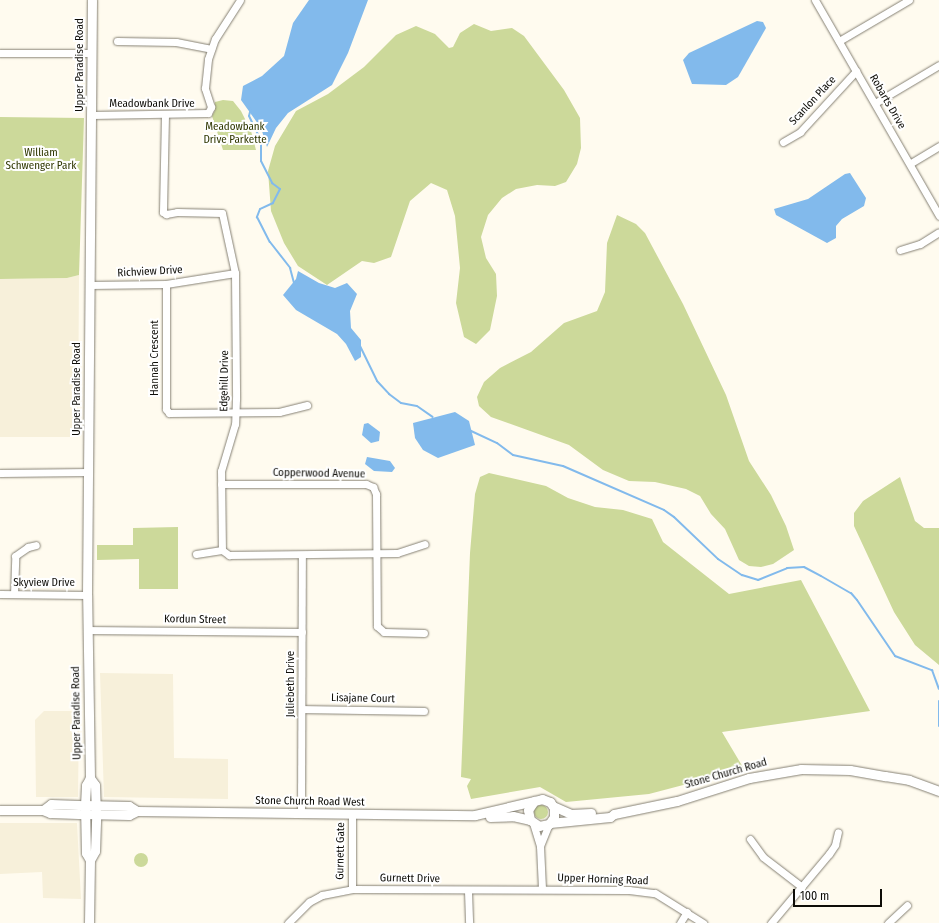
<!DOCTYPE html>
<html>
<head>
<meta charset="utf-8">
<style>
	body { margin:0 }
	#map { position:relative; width:939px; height:923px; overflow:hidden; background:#fffbef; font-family:"Fira Sans Condensed",sans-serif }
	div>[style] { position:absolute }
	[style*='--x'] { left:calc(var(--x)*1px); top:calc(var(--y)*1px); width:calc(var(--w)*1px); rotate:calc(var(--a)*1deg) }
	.built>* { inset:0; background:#f7f0da }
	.green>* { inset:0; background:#ccd99a }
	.round { border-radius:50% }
	.water>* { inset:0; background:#82baec }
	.stream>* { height:2px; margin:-1px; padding:0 1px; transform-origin:1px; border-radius:1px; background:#82baec }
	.roads { filter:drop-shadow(0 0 1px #868174) drop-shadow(0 0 1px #868174) }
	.minor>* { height:7px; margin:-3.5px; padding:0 3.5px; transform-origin:3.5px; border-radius:3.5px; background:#fff }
	.secondary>* { height:9px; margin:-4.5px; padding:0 4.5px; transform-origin:4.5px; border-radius:4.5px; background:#fff }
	span { translate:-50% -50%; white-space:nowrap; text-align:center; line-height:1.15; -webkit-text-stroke:4px #fff; paint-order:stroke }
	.street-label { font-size:11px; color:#0e0d08 }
	.park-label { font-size:11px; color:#2f3700 }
	.scale { position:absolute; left:793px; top:889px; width:89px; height:18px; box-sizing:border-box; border:2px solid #0e0d08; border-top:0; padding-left:5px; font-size:12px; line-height:14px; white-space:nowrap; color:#0e0d08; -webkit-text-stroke:3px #fff; paint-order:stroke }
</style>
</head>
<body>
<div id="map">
	<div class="built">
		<i style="clip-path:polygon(79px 275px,78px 437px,0 437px,0 279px,67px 278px)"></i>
		<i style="clip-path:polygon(100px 673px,173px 674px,174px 758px,228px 759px,228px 799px,104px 797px)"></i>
		<i style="clip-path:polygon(44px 711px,79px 711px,78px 797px,36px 797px,35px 720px)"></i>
		<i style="clip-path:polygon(0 823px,77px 823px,81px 899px,43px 898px,42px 872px,0 874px)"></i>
	</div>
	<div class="green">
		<i style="clip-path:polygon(474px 24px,491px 31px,512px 28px,524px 36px,564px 90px,580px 118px,581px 148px,577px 164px,566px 182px,555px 186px,537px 185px,516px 189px,502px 198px,488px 215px,481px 237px,486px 258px,496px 274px,497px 296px,490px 330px,476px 344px,464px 337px,456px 303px,460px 268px,455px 216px,447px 190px,431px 183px,410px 201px,391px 257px,374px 263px,362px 261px,327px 285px,298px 266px,284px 243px,271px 211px,268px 171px,275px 146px,296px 111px,328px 94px,364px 67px,396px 35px,416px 26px,435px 34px,449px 48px,453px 47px,460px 33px)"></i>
		<i style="clip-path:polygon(223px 100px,233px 101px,241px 111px,251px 131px,256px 150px,223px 150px,212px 116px,215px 110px,215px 102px)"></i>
		<i style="clip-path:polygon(0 117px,84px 118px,79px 275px,67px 278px,0 279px)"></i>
		<i style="clip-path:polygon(617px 215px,636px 224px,645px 233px,683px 304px,726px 395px,749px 461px,771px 495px,786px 526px,794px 550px,773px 564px,761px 567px,749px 566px,739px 560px,725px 529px,711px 514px,700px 496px,686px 489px,655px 482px,629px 481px,603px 470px,569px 445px,491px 417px,479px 406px,477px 397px,484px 382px,500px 368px,531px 352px,564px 323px,597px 311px,605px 292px,607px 243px)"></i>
		<i style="clip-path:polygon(489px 473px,546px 486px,568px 498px,595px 507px,623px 510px,652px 519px,663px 542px,729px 594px,801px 580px,870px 711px,722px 732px,744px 769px,649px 794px,566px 802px,540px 787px,471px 799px,467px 786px,471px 779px,461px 777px,470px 553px,475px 494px,480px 477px)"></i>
		<i style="clip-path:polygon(900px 477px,915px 521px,924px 528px,939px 528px,939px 665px,915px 645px,894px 612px,854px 526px,854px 513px,863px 501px)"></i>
		<i style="clip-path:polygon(178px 527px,178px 589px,139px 589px,139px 559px,97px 560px,97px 545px,133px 545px,133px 528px)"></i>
		<i class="round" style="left:534px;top:805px;width:14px;height:14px"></i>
		<i class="round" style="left:134px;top:853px;width:14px;height:14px"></i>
	</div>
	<div class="water">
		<i style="clip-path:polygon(309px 0,368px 0,348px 53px,332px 85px,288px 113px,276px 128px,267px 147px,261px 128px,241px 100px,243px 86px,262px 76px,284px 56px,293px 23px)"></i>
		<i style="clip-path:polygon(757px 21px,763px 22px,766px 28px,738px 77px,726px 85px,692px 84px,683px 60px,689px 53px)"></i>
		<i style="clip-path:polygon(850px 173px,866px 198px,864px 206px,842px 219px,836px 226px,836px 238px,827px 243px,776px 215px,774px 209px,808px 199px,845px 174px)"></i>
		<i style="clip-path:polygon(298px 271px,319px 283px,335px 288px,347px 283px,357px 294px,350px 311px,351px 328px,361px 340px,361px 357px,355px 361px,346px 344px,337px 334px,296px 310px,283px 295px,296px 279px)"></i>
		<i style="clip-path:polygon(455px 412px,469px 421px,475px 445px,438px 458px,423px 450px,415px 438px,413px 423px)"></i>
		<i style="clip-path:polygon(368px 423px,380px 432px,379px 441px,371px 443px,362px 435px,364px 424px)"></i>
		<i style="clip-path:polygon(367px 457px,390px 461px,395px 468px,392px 472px,374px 471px,365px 464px)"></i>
	</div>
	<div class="stream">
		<i style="--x:251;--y:108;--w:8;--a:104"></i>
		<i style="--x:249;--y:116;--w:28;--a:64"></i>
		<i style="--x:261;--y:141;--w:20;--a:90"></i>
		<i style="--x:261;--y:161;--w:25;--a:63"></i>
		<i style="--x:272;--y:183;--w:10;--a:37"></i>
		<i style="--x:280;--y:189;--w:16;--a:117"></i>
		<i style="--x:273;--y:203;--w:14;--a:155"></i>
		<i style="--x:260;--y:209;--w:9;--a:111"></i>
		<i style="--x:257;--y:217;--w:28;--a:63"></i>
		<i style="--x:270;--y:242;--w:33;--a:52"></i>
		<i style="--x:290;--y:268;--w:16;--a:75"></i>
		<i style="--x:360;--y:346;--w:39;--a:64"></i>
		<i style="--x:377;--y:381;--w:18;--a:47"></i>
		<i style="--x:389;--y:394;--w:15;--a:37"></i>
		<i style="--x:401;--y:403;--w:16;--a:11"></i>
		<i style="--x:417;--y:406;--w:19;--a:35"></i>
		<i style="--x:469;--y:430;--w:31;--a:25"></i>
		<i style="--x:497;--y:443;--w:20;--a:37"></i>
		<i style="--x:513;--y:455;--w:51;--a:12.4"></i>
		<i style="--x:563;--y:466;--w:110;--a:23.5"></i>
		<i style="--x:664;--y:510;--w:12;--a:35"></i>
		<i style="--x:674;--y:517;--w:61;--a:43.7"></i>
		<i style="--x:718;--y:559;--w:29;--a:34"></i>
		<i style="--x:742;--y:575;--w:17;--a:17"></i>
		<i style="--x:758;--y:580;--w:31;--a:-22"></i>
		<i style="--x:787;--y:568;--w:17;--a:-3"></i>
		<i style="--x:804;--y:567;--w:19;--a:28"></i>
		<i style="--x:821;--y:576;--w:34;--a:30"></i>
		<i style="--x:851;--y:593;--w:9;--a:49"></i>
		<i style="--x:857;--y:600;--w:68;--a:55.8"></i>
		<i style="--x:895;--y:656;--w:40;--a:21"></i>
		<i style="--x:932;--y:670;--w:20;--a:70"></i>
		<i style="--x:939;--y:701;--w:25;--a:90"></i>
	</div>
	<div class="roads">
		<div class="minor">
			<i style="--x:815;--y:0;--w:249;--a:60.1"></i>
			<i style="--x:117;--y:41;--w:59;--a:1"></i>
			<i style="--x:176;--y:42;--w:36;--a:11"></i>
			<i style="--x:839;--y:41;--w:81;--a:-30.4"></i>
			<i style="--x:0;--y:53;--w:91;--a:0"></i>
			<i style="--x:875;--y:103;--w:74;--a:-30.7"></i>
			<i style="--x:92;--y:115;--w:116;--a:-1"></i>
			<i style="--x:208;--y:113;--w:7;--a:-63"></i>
			<i style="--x:211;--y:107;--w:20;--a:-108"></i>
			<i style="--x:205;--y:88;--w:29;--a:-84"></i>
			<i style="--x:208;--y:59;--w:21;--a:-71"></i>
			<i style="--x:215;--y:39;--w:46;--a:-57.3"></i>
			<i style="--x:165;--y:115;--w:97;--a:91.2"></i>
			<i style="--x:163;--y:212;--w:4;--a:34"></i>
			<i style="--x:166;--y:214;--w:11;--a:-10"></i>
			<i style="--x:177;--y:212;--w:45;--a:1.3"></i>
			<i style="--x:222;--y:213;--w:61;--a:77.8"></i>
			<i style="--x:235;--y:273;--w:126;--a:89.5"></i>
			<i style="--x:236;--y:399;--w:25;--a:92"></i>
			<i style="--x:235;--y:424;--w:49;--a:106.6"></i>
			<i style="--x:221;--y:471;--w:79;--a:89.3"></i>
			<i style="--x:222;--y:550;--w:9;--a:36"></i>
			<i style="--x:229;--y:555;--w:168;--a:-0.7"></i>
			<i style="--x:397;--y:553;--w:29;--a:-18"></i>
			<i style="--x:783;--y:142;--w:20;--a:-30"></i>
			<i style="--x:800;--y:132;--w:83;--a:-47.4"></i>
			<i style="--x:911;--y:163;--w:33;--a:-31"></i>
			<i style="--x:900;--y:250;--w:21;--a:-17"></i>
			<i style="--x:920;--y:244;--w:22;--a:-32"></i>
			<i style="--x:166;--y:284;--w:125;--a:90"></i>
			<i style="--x:166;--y:409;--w:5;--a:53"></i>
			<i style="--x:169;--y:413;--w:110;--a:-0.5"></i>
			<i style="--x:279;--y:412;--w:29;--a:-14"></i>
			<i style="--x:90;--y:285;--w:76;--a:-0.8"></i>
			<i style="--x:166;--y:284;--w:70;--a:-9.1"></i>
			<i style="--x:0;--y:473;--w:89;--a:-0.6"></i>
			<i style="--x:221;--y:484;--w:145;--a:0"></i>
			<i style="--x:366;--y:484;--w:8;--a:23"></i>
			<i style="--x:373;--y:487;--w:8;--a:67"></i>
			<i style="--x:376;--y:494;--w:132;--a:89.6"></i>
			<i style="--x:377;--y:626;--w:9;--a:41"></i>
			<i style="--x:384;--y:632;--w:40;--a:1.4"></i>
			<i style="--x:196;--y:554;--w:26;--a:-9"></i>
			<i style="--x:0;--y:594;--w:87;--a:0.7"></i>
			<i style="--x:14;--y:594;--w:38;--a:-88"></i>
			<i style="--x:15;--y:556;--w:16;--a:-35"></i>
			<i style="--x:28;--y:547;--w:8;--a:-14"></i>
			<i style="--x:88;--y:630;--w:214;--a:0.5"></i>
			<i style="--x:302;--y:709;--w:122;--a:0.9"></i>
			<i style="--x:301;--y:813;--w:258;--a:-89.8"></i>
			<i style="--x:533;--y:823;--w:24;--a:73"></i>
			<i style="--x:540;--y:846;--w:43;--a:87.3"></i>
			<i style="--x:750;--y:839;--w:22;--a:54"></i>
			<i style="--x:763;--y:857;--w:49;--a:37.6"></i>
			<i style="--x:540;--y:846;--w:24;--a:-68"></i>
			<i style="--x:352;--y:889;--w:75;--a:-90"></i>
			<i style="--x:468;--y:891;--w:32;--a:88"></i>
			<i style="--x:288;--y:923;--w:30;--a:-45"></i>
			<i style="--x:309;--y:902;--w:15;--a:-28"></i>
			<i style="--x:322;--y:895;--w:31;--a:-11"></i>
			<i style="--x:352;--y:889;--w:277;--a:0.2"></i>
			<i style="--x:629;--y:890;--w:26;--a:7"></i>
			<i style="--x:655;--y:893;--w:57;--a:32"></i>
			<i style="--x:680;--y:923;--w:13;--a:-58"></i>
			<i style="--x:771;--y:923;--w:90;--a:-50"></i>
			<i style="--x:829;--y:854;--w:11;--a:-56"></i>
			<i style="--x:835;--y:845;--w:13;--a:-77"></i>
			<i style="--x:888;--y:923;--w:26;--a:-43"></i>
		</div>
		<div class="secondary">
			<i style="--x:553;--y:806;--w:20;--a:24"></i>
			<i style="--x:571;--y:814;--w:20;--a:-3"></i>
			<i style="--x:0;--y:810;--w:43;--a:0"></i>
			<i style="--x:43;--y:810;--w:8;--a:23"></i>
			<i style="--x:50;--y:813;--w:35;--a:2"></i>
			<i style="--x:85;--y:814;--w:44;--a:1.3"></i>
			<i style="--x:129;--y:815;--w:9;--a:-27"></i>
			<i style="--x:137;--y:811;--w:338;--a:0.7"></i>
			<i style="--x:475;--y:815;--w:69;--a:-13.4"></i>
			<i style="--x:542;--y:799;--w:9;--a:21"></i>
			<i style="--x:550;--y:802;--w:7;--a:56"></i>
			<i style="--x:554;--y:808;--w:9;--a:90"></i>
			<i style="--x:554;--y:817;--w:9;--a:126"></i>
			<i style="--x:549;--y:824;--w:10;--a:169"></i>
			<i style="--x:539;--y:826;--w:11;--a:-146"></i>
			<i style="--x:530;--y:820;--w:10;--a:-101"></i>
			<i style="--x:528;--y:810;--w:11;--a:-56"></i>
			<i style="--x:43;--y:810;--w:10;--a:-37"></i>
			<i style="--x:51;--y:804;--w:34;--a:2"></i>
			<i style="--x:85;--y:805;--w:44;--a:1.3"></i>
			<i style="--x:129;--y:806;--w:9;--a:32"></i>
			<i style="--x:490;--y:817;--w:23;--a:-2"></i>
			<i style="--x:513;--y:816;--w:17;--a:13"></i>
			<i style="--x:550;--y:823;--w:60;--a:-5.7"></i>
			<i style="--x:610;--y:817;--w:5;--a:-37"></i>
			<i style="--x:614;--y:814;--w:64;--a:-11.7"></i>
			<i style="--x:677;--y:801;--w:76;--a:-17.7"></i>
			<i style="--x:749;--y:778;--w:53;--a:-9.8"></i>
			<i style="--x:801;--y:769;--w:49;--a:1.2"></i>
			<i style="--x:850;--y:770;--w:36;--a:10"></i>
			<i style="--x:885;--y:776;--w:24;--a:9"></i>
			<i style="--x:909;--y:780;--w:32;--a:20"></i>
			<i style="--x:90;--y:860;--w:10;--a:-61"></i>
			<i style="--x:95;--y:851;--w:37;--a:-88"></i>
			<i style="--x:96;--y:814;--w:29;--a:-92"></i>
			<i style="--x:95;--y:785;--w:9;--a:-126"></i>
			<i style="--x:89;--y:923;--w:63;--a:-89.1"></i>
			<i style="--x:90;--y:860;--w:8;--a:-120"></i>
			<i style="--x:86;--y:853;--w:48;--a:-91.2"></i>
			<i style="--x:85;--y:805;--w:20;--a:-87"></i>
			<i style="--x:86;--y:785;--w:8;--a:-60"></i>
			<i style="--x:90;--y:778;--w:183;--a:-90.9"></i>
			<i style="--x:87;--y:595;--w:595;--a:-89.52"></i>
		</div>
	</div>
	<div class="street-label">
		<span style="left:80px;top:65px;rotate:-90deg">Upper Paradise Road</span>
		<span style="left:813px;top:101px;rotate:-47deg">Scanlon Place</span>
		<span style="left:887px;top:102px;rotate:60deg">Robarts Drive</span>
		<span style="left:152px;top:104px">Meadowbank Drive</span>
		<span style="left:150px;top:272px;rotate:-3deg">Richview Drive</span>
		<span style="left:155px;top:358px;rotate:-90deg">Hannah Crescent</span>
		<span style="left:225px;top:381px;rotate:-89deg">Edgehill Drive</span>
		<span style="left:77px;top:389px;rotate:-90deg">Upper Paradise Road</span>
		<span style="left:319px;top:474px;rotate:1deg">Copperwood Avenue</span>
		<span style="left:44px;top:583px">Skyview Drive</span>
		<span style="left:195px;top:620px;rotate:1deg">Kordun Street</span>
		<span style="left:291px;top:684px;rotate:-90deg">Juliebeth Drive</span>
		<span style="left:363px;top:699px;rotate:1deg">Lisajane Court</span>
		<span style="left:77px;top:713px;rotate:-91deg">Upper Paradise Road</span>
		<span style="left:726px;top:774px;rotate:-16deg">Stone Church Road</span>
		<span style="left:310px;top:802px;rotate:1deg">Stone Church Road West</span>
		<span style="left:341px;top:851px;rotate:-89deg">Gurnett Gate</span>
		<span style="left:410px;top:879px;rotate:1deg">Gurnett Drive</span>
		<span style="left:603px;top:880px;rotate:2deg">Upper Horning Road</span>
	</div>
	<div class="park-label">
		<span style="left:235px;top:134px">Meadowbank<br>Drive Parkette</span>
		<span style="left:41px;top:160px">William<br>Schwenger Park</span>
	</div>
	<div class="scale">100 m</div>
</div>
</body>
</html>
